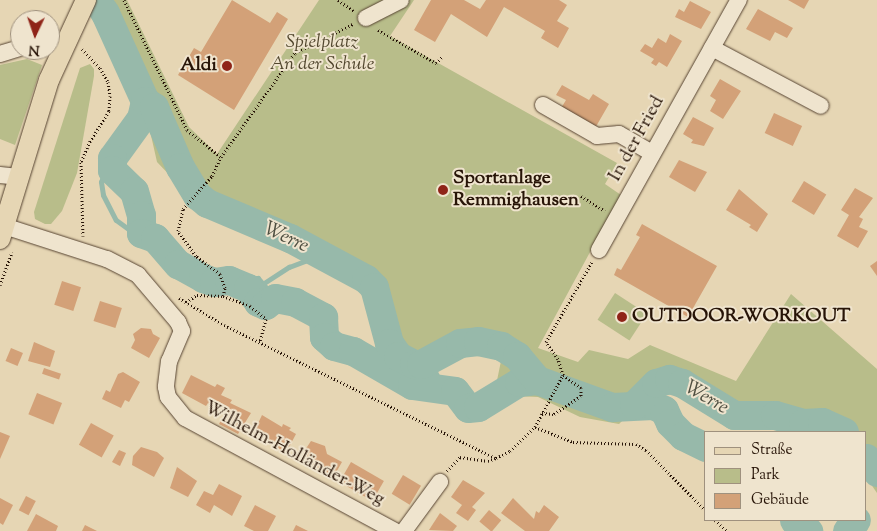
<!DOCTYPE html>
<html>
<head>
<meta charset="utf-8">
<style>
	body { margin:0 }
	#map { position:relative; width:877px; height:531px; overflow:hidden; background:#e6d6b4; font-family:"Sorts Mill Goudy",serif }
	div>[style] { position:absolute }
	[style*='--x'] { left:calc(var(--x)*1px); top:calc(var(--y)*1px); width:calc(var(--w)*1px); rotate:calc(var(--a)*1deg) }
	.green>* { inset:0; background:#b8bd8a; transform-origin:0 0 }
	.stream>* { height:5px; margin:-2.5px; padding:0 2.5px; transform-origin:2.5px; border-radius:2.5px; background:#97b9aa }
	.river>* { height:29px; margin:-14.5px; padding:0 14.5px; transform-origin:14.5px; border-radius:14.5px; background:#97b9aa }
	.building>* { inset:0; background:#d3a178; transform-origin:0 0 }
	.path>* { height:3px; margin-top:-1.5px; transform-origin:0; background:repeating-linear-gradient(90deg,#271407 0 1px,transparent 0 3.5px) }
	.roads { filter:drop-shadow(0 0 1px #574432) drop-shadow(0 0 1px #574432) }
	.minor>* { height:16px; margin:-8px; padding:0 8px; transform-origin:8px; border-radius:8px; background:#efe4ce }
	.major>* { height:20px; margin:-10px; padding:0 10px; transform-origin:10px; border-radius:10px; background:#e6d6b4 }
	.dots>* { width:14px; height:14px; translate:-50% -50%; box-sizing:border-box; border:2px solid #efe4ce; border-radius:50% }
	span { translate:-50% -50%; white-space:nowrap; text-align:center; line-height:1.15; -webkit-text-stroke:4px #efe4ce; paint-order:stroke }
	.park-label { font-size:19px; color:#52472e; font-style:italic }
	.poi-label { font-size:19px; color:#271407; font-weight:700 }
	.right { translate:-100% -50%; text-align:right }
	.left { translate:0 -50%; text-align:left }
	.street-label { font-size:19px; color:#271407 }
	.water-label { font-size:20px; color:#4e4e40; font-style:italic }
	.legend { position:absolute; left:704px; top:431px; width:162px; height:90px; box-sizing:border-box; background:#efe4ce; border:1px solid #9f917e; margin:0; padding:6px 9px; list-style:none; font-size:15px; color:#271407 }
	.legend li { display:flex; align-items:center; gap:10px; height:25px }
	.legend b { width:25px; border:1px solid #9f917e }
	.north { position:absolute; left:10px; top:10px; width:50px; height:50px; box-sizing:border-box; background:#efe4ce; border:1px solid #9f917e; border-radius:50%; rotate:183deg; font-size:14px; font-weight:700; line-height:20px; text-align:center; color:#271407 }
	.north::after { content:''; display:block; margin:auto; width:18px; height:22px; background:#8f2418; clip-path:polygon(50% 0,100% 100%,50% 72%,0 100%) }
</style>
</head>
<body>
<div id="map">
	<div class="green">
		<i style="clip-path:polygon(106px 0,127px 0,189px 127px,217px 154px,319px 0,414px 0,390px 36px,617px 163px,605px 184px,621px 195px,538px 348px,578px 362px,589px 350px,628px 359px,650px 345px,736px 381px,791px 294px,877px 369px,877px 493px,866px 477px,866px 432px,824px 432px,794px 420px,724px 409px,665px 379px,619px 424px,580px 417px,538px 397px,494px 395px,501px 361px,483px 347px,420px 375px,385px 355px,364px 289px,180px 186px,157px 162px,150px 131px,157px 99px,142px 81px,103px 6px)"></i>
		<i style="clip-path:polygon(27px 59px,42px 65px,15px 145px,0 139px,0 65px)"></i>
		<i style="clip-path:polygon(90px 64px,94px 69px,94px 76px,77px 173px,62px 211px,51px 224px,45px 224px,35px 219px,34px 212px,80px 68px)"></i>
		<i style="left:615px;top:293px;width:38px;height:32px;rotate:33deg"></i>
	</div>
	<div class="stream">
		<i style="--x:112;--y:158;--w:26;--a:115"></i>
		<i style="--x:101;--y:182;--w:13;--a:81"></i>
		<i style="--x:103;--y:195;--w:28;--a:63"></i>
		<i style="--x:116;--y:220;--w:17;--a:36"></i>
		<i style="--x:130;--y:230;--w:11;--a:15"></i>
		<i style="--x:229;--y:280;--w:29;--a:-4"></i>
		<i style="--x:258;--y:278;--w:26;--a:50"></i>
		<i style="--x:264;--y:283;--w:30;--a:-33"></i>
		<i style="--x:289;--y:267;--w:34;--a:-21"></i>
		<i style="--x:429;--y:360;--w:30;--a:63"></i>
	</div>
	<div class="river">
		<i style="--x:96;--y:0;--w:16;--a:55"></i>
		<i style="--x:105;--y:13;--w:97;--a:65.6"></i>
		<i style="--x:145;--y:101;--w:17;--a:103"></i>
		<i style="--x:141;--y:118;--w:49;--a:125.9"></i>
		<i style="--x:112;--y:158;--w:12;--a:90"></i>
		<i style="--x:112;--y:170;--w:30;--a:44"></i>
		<i style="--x:134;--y:191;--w:25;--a:74"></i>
		<i style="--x:141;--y:215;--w:18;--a:90"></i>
		<i style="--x:141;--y:233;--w:15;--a:20"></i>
		<i style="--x:155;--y:238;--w:35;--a:49"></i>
		<i style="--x:178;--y:264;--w:29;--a:29"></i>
		<i style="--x:203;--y:278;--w:12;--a:20"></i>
		<i style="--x:214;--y:282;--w:15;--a:-8"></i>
		<i style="--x:229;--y:280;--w:21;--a:23"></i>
		<i style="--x:248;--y:288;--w:17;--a:54"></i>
		<i style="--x:258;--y:302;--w:8;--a:23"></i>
		<i style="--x:265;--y:305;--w:12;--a:-35"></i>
		<i style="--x:275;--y:298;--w:20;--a:11"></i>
		<i style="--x:295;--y:302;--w:32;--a:28"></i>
		<i style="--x:323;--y:317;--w:20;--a:87"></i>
		<i style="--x:324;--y:337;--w:13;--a:42"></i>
		<i style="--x:334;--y:346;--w:20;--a:15"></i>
		<i style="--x:353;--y:351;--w:68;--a:30"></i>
		<i style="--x:412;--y:385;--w:43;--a:7.9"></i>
		<i style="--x:455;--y:391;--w:21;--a:53"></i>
		<i style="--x:468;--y:408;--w:10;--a:-6"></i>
		<i style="--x:478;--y:407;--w:48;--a:-31.4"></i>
		<i style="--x:519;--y:382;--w:18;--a:-6"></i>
		<i style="--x:537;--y:380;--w:80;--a:19.8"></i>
		<i style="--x:612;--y:407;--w:41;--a:-2.8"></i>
		<i style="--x:653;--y:405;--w:12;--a:24"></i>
		<i style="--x:664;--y:410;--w:14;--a:65"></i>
		<i style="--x:670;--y:423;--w:18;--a:45"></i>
		<i style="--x:683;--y:436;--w:25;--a:26"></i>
		<i style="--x:145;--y:101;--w:11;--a:34"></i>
		<i style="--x:154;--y:107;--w:65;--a:66.6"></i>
		<i style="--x:180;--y:167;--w:33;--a:59"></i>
		<i style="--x:197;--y:195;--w:13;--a:39"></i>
		<i style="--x:207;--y:203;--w:90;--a:22.9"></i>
		<i style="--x:290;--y:238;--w:86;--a:28.3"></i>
		<i style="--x:366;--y:279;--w:11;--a:45"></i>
		<i style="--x:374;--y:287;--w:58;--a:75"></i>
		<i style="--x:389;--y:343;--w:16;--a:55"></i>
		<i style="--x:398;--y:356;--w:18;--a:27"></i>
		<i style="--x:414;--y:364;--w:7;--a:0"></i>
		<i style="--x:421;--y:364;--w:44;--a:-28.3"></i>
		<i style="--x:460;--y:343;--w:18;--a:-6"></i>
		<i style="--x:478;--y:341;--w:24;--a:12"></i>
		<i style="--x:501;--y:346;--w:19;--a:32"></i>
		<i style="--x:517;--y:356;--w:31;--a:50"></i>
		<i style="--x:634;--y:405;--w:31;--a:-45"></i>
		<i style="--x:656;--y:383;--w:14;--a:-17"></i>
		<i style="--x:669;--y:379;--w:14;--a:17"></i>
		<i style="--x:682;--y:383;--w:61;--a:31.6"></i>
		<i style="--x:734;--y:415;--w:41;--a:0"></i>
		<i style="--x:775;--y:415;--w:29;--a:16"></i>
		<i style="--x:803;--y:423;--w:19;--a:-3"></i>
		<i style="--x:822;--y:422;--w:24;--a:24"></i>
		<i style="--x:866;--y:458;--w:18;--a:52"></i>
		<i style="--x:794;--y:520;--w:10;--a:53"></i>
		<i style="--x:800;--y:528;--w:9;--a:21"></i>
		<i style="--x:847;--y:531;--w:14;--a:-51"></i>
	</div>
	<div class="building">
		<i style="clip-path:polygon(232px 0,270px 23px,277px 12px,288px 19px,234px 110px,178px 75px,194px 48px,201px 52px)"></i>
		<i style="clip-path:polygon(431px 0,464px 0,480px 9px,486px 0,559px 0,567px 5px,557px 21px,569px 28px,558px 48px,541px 38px,545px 31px,504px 7px,487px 37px,451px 14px,435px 42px,414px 30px)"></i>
		<i style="clip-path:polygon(788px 0,809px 0,804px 9px)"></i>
		<i style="clip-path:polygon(690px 1px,711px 12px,701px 29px,675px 17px,679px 9px,684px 12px)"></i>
		<i style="clip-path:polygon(758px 9px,793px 28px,787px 38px,775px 32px,770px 41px,746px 29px)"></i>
		<i style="clip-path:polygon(670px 34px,682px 41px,667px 67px,659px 62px,656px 66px,651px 63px,654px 59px,640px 51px,645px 44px,652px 48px,658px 38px,666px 43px)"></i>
		<i style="clip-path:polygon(720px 79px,741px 91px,723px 119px,710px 111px,716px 100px,710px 96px)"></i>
		<i style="clip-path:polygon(562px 85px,589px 100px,593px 94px,609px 104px,594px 130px,560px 110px,566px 100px,556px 95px)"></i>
		<i style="left:774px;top:113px;width:31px;height:22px;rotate:25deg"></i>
		<i style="clip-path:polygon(693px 117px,714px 128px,704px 146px,691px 143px,693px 140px,683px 134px)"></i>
		<i style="clip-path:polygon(679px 160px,707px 172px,695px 192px,669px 177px)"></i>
		<i style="left:804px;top:181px;width:26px;height:24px;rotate:31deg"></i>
		<i style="clip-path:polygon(855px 188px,873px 198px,859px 217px,863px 219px,859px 227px,868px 231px,858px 248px,837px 236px,849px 215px,841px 210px)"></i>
		<i style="clip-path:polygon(739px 189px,768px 214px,757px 232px,749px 227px,751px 225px,726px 210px)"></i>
		<i style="clip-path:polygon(642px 224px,717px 266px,688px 317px,614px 275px,617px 268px,621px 270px,640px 237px,636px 235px)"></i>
		<i style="clip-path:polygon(877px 261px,877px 276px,870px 266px)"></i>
		<i style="left:62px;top:281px;width:20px;height:25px;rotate:18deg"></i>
		<i style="left:100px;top:301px;width:23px;height:21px;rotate:18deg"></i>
		<i style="clip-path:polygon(141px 328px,151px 329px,153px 334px,160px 338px,149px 358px,131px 348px,135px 340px,133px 334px)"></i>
		<i style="clip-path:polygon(34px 342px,55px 351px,50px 367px,28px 361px)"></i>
		<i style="left:11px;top:348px;width:13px;height:14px;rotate:23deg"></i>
		<i style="left:44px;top:368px;width:18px;height:6px;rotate:19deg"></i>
		<i style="clip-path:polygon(123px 372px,140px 382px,129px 402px,125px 400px,121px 408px,102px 399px,106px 390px,110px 392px,118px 374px)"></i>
		<i style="clip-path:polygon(191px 375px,215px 387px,217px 384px,225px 388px,221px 395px,232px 400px,230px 403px,251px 413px,238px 434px,219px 424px,228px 407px,218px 401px,215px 407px,208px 403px,206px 406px,182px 393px)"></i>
		<i style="left:37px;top:393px;width:27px;height:23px;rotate:22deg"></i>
		<i style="clip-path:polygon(262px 415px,282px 427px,283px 424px,291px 428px,289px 430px,296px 434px,286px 453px,253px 434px)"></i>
		<i style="left:91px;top:423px;width:26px;height:25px;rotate:29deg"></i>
		<i style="clip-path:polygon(0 432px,10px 436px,0 459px)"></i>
		<i style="clip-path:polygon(311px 441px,325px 446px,327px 454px,342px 462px,334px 476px,299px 459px)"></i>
		<i style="clip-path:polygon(141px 447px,157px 452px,164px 458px,154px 477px,132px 465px,133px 456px)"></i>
		<i style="clip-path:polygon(119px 450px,126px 453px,120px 466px,112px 462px)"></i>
		<i style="left:351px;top:462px;width:38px;height:23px;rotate:30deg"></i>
		<i style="clip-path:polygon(177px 467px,197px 481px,188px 497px,170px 488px)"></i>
		<i style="left:403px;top:475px;width:21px;height:22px;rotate:31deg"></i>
		<i style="clip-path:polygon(463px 480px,485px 493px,472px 507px,476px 510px,468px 521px,456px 513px,462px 505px,451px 497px)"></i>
		<i style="clip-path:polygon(219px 484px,242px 496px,232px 516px,214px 505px,210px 513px,196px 505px,204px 491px,213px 495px)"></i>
		<i style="left:26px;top:496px;width:11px;height:16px;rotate:27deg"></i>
		<i style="clip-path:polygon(0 498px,13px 505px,3px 525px,0 523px)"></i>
		<i style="clip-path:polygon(513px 498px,534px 519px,536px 511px,539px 513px,544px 505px,559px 517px,549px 531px,525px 531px,501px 513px)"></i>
		<i style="clip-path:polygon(255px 505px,276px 516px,268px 531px,254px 531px,244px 526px)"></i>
		<i style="left:489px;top:510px;width:16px;height:15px;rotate:40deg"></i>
		<i style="clip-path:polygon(440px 513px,457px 526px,453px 531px,429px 530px)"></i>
		<i style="clip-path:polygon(36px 514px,58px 526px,56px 531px,27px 531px)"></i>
		<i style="clip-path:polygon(85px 525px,97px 531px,82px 531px)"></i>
		<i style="clip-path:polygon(296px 525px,308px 531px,293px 531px)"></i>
	</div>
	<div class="path">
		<i style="--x:124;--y:0;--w:144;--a:64.1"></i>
		<i style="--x:187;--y:130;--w:43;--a:38.5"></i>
		<i style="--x:221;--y:157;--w:128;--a:-54.6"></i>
		<i style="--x:295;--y:53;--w:65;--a:-26.6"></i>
		<i style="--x:338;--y:0;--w:19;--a:35"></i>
		<i style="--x:378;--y:30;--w:67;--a:29.6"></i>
		<i style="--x:436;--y:63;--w:10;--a:-45"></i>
		<i style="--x:82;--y:49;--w:26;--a:47"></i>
		<i style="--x:100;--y:68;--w:16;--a:60"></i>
		<i style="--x:108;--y:82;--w:14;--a:82"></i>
		<i style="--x:110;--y:96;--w:15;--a:94"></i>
		<i style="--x:109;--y:111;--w:36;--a:122"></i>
		<i style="--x:90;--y:141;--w:23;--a:113"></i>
		<i style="--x:81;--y:162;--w:74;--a:88.5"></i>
		<i style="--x:581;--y:196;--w:28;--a:32"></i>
		<i style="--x:0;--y:285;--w:35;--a:-70"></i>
		<i style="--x:223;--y:296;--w:29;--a:20"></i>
		<i style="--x:250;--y:306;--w:21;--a:39"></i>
		<i style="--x:266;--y:319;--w:24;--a:105"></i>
		<i style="--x:179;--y:298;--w:52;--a:31"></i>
		<i style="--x:224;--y:325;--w:303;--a:26.1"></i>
		<i style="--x:496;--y:458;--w:16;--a:-27"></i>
		<i style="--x:510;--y:451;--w:35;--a:-44"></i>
		<i style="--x:535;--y:427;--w:41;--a:21.5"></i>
		<i style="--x:573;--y:442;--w:63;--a:1.8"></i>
		<i style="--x:636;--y:444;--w:12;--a:31"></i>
		<i style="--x:646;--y:450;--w:86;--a:45.5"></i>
		<i style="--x:186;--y:302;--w:13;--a:-32"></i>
		<i style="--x:197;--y:295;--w:26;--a:2"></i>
		<i style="--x:223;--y:296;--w:8;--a:-76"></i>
		<i style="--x:225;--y:288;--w:15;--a:-110"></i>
		<i style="--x:220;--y:274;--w:30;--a:-143"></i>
		<i style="--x:196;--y:256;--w:31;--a:-126"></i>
		<i style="--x:178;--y:231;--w:23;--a:-77"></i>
		<i style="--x:183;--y:209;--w:44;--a:-48.7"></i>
		<i style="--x:212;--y:176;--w:21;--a:-65"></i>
		<i style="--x:542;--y:413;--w:12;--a:5"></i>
		<i style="--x:554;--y:414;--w:32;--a:-34"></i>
		<i style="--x:581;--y:396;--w:8;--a:-90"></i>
		<i style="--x:581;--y:388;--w:22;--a:-144"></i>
		<i style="--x:535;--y:427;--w:59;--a:-61.7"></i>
		<i style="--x:563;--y:375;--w:17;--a:-107"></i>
		<i style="--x:558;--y:359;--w:21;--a:-125"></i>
		<i style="--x:546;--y:342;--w:92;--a:-60.1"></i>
		<i style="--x:447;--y:471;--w:19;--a:-47"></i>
		<i style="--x:460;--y:457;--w:28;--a:8"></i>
		<i style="--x:488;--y:461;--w:9;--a:-21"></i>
		<i style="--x:715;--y:520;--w:16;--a:43"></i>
	</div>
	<div class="roads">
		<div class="minor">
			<i style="--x:366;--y:18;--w:39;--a:-27"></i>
			<i style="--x:712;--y:48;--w:123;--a:28"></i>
			<i style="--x:0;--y:54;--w:21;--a:-17"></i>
			<i style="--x:543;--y:105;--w:62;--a:29.9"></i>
			<i style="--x:597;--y:136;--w:22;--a:-5"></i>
			<i style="--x:619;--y:134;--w:38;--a:30"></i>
			<i style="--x:0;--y:175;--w:18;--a:6"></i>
			<i style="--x:4;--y:226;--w:108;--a:17.8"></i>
			<i style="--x:107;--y:259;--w:35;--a:27"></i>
			<i style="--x:138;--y:275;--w:62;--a:49.6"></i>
			<i style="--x:178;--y:322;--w:10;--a:66"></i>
			<i style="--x:182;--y:331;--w:33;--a:113"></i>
			<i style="--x:169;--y:361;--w:26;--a:97"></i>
			<i style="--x:166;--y:387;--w:10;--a:79"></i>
			<i style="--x:168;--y:397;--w:27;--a:51"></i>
			<i style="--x:185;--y:418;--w:238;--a:28.3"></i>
			<i style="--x:599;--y:250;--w:287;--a:-60.8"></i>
			<i style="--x:404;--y:531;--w:61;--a:-53.7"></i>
		</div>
		<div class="major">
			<i style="--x:0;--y:239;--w:166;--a:-72.9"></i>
			<i style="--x:49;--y:80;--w:88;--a:-65.2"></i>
		</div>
	</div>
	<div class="dots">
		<i style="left:227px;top:66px;background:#8f2418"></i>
		<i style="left:443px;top:190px;background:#8f2418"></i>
		<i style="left:622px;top:317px;background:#8f2418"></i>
	</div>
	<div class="park-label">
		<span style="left:322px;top:54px">Spielplatz<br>An der Schule</span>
	</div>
	<div class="poi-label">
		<span class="right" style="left:217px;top:66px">Aldi</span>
		<span class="left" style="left:453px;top:190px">Sportanlage<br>Remmighausen</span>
		<span class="left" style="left:632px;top:317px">OUTDOOR-WORKOUT</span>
	</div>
	<div class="street-label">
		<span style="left:637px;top:139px;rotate:-61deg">In der Fried</span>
		<span style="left:294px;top:454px;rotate:28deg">Wilhelm-Holländer-Weg</span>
	</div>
	<div class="water-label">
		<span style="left:286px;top:238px;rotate:25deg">Werre</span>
		<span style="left:706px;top:398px;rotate:30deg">Werre</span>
	</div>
	<ul class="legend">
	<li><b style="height:6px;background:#e6d6b4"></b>Straße</li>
	<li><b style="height:14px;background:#b8bd8a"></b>Park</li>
	<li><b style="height:14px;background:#d3a178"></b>Gebäude</li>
	</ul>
	<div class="north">N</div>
</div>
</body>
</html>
